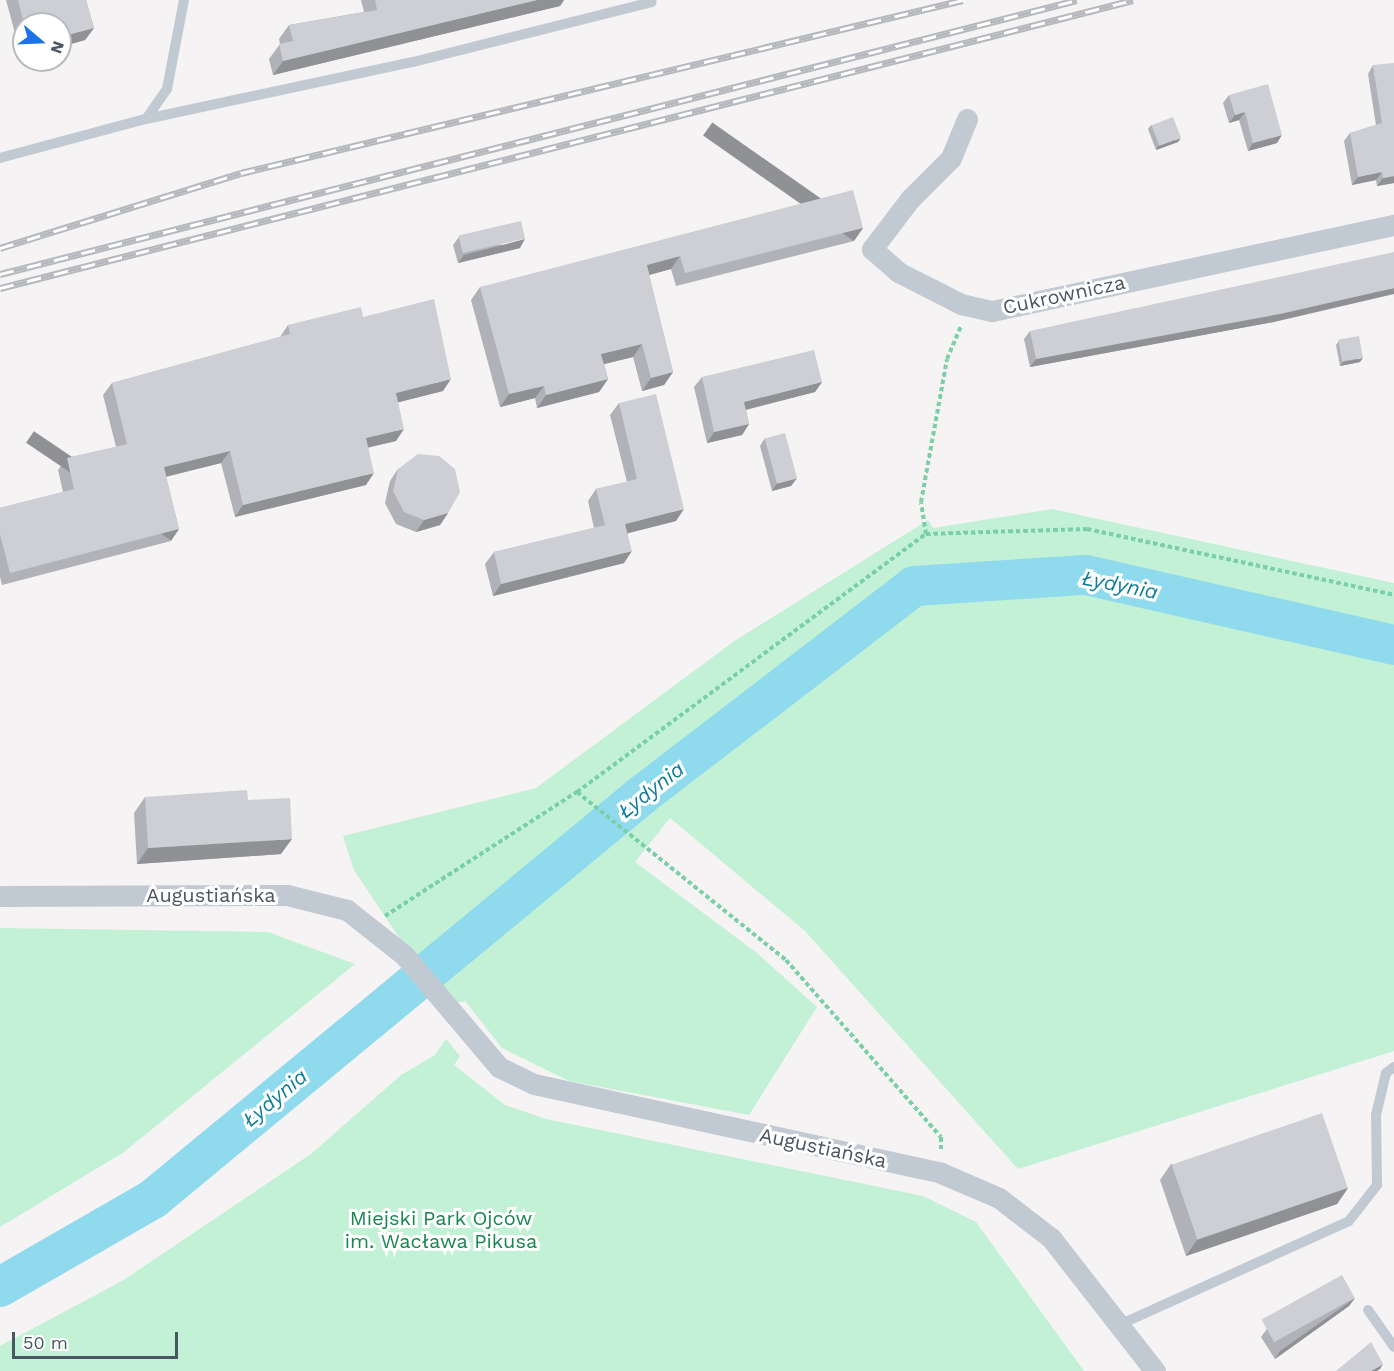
<!DOCTYPE html>
<html>
<head>
<meta charset="utf-8">
<style>
	body { margin:0 }
	#map { position:relative; width:1394px; height:1371px; overflow:hidden; background:#f5f3f3; font-family:"Work Sans",sans-serif }
	div>[style] { position:absolute }
	[style*='--x'] { left:calc(var(--x)*1px); top:calc(var(--y)*1px); width:calc(var(--w)*1px); rotate:calc(var(--a)*1deg) }
	.green>* { inset:0; background:#c3f1d5 }
	.river>* { height:40px; margin:-20px; padding:0 20px; transform-origin:20px; border-radius:20px; background:#90daee }
	.path>* { height:4px; margin-top:-2px; transform-origin:0; background:repeating-linear-gradient(90deg,#7ad0a6 0 4.5px,transparent 0 7.5px) }
	.lane>* { height:10px; margin:-5px; padding:0 5px; transform-origin:5px; border-radius:5px; background:#c1cad2 }
	.street>* { height:21px; margin:-10.5px; padding:0 10.5px; transform-origin:10.5px; border-radius:10.5px; background:#c1cad2 }
	.rail>* { height:7px; margin-top:-3.5px; transform-origin:0; background:repeating-linear-gradient(90deg,#fff 0 14px,#b5b8bd 0 28px); box-sizing:border-box; border-block:2px solid #b5b8bd }
	.wall>* { inset:0; background:#b0b2b7 }
	.shaded-wall>* { inset:0; background:#909195; transform-origin:0 0 }
	.building>* { inset:0; background:#cdcfd5; transform-origin:0 0 }
	span { translate:-50% -50%; white-space:nowrap; text-align:center; line-height:1.15; -webkit-text-stroke:6px #fff; paint-order:stroke }
	.street-label { font-size:20px; color:#4a5661 }
	.park-label { font-size:20px; color:#17864f }
	.water-label { font-size:21px; color:#0c7c9b; font-style:italic }
	.north { position:absolute; left:12px; top:12px; width:60px; height:60px; box-sizing:border-box; background:#fff; border:2px solid #b7bbc0; border-radius:50%; rotate:109deg; font-size:16px; font-weight:700; line-height:24px; text-align:center; color:#4a5661 }
	.north::after { content:''; display:block; margin:auto; width:21px; height:27px; background:#1a73e8; clip-path:polygon(50% 0,100% 100%,50% 72%,0 100%) }
	.scale { position:absolute; left:12px; top:1332px; width:166px; height:27px; box-sizing:border-box; border:3px solid #4a5661; border-top:0; padding-left:8px; font-size:18px; line-height:21px; white-space:nowrap; color:#4a5661; -webkit-text-stroke:4px #fff; paint-order:stroke }
</style>
</head>
<body>
<div id="map">
	<div class="green">
		<i style="clip-path:polygon(1052px 509px,1394px 583px,1394px 1051px,1018px 1169px,805px 931px,670px 818px,635px 862px,757px 953px,817px 1007px,749px 1115px,569px 1081px,502px 1048px,465px 1001px,444px 1005px,354px 870px,343px 836px,536px 788px,733px 642px,928px 520px,933px 528px)"></i>
		<i style="clip-path:polygon(0 928px,268px 932px,355px 964px,124px 1152px,0 1227px)"></i>
		<i style="clip-path:polygon(446px 1039px,460px 1056px,454px 1065px,505px 1105px,546px 1119px,923px 1196px,976px 1222px,1084px 1371px,0 1371px,0 1346px,122px 1281px,311px 1154px,401px 1075px,435px 1055px)"></i>
	</div>
	<div class="river">
		<i style="--x:0;--y:1287;--w:177;--a:-29.9"></i>
		<i style="--x:153;--y:1199;--w:634;--a:-39.56"></i>
		<i style="--x:642;--y:795;--w:343;--a:-37.5"></i>
		<i style="--x:914;--y:586;--w:172;--a:-3.7"></i>
		<i style="--x:1086;--y:575;--w:316;--a:12.8"></i>
	</div>
	<div class="path">
		<i style="--x:926;--y:534;--w:32;--a:-99"></i>
		<i style="--x:921;--y:502;--w:145;--a:-79.7"></i>
		<i style="--x:947;--y:359;--w:36;--a:-67"></i>
		<i style="--x:577;--y:792;--w:268;--a:38.8"></i>
		<i style="--x:786;--y:960;--w:235;--a:48.8"></i>
		<i style="--x:941;--y:1137;--w:15;--a:90"></i>
		<i style="--x:385;--y:916;--w:229;--a:-32.9"></i>
		<i style="--x:577;--y:792;--w:434;--a:-36.5"></i>
		<i style="--x:926;--y:534;--w:161;--a:-1.8"></i>
		<i style="--x:1087;--y:529;--w:314;--a:12.1"></i>
	</div>
	<div class="lane">
		<i style="--x:146;--y:119;--w:273;--a:-12.1"></i>
		<i style="--x:413;--y:62;--w:246;--a:-14.1"></i>
		<i style="--x:0;--y:158;--w:151;--a:-15"></i>
		<i style="--x:146;--y:119;--w:37;--a:-55"></i>
		<i style="--x:167;--y:89;--w:91;--a:-79.2"></i>
		<i style="--x:1368;--y:1310;--w:45;--a:54.9"></i>
		<i style="--x:1119;--y:1325;--w:252;--a:-24.3"></i>
		<i style="--x:1349;--y:1221;--w:46;--a:-52.1"></i>
		<i style="--x:1377;--y:1185;--w:70;--a:-90.8"></i>
		<i style="--x:1376;--y:1115;--w:43;--a:-76.6"></i>
		<i style="--x:1386;--y:1073;--w:10;--a:-37"></i>
	</div>
	<div class="street">
		<i style="--x:967;--y:119;--w:42;--a:112.3"></i>
		<i style="--x:951;--y:158;--w:58;--a:135"></i>
		<i style="--x:910;--y:199;--w:63;--a:127.2"></i>
		<i style="--x:872;--y:249;--w:35;--a:41"></i>
		<i style="--x:898;--y:272;--w:71;--a:26.9"></i>
		<i style="--x:961;--y:304;--w:32;--a:13"></i>
		<i style="--x:992;--y:311;--w:411;--a:-12.1"></i>
		<i style="--x:0;--y:896;--w:287;--a:-0.2"></i>
		<i style="--x:287;--y:895;--w:62;--a:14"></i>
		<i style="--x:347;--y:910;--w:73;--a:38.3"></i>
		<i style="--x:404;--y:955;--w:147;--a:49.7"></i>
		<i style="--x:499;--y:1067;--w:39;--a:26"></i>
		<i style="--x:534;--y:1084;--w:417;--a:12.3"></i>
		<i style="--x:941;--y:1173;--w:63;--a:23.3"></i>
		<i style="--x:999;--y:1198;--w:66;--a:37.6"></i>
		<i style="--x:1051;--y:1238;--w:169;--a:52"></i>
	</div>
	<div class="rail">
		<i style="--x:0;--y:248;--w:252;--a:-17.3"></i>
		<i style="--x:241;--y:173;--w:742;--a:-13.47"></i>
		<i style="--x:0;--y:274;--w:1111;--a:-14.27"></i>
		<i style="--x:0;--y:288;--w:1169;--a:-14.26"></i>
	</div>
	<div class="wall">
		<i style="clip-path:polygon(6px 0,86px 0,94px 28px,85px 40px,60px 47px,60px 24px,24px 24px,24px 35px,16px 37px)"></i>
		<i style="clip-path:polygon(361px 0,564px 0,560px 6px,273px 75px,269px 59px,280px 44px,279px 39px,289px 25px,364px 12px)"></i>
		<i style="clip-path:polygon(1373px 65px,1394px 183px,1377px 186px,1376px 180px,1352px 185px,1344px 141px,1350px 133px,1376px 125px,1368px 74px)"></i>
		<i style="clip-path:polygon(1229px 95px,1277px 143px,1248px 151px,1239px 120px,1229px 123px,1223px 103px)"></i>
		<i style="clip-path:polygon(1151px 125px,1178px 142px,1156px 150px,1148px 129px)"></i>
		<i style="clip-path:polygon(863px 228px,854px 241px,676px 286px,671px 269px,649px 275px,673px 372px,664px 385px,642px 391px,633px 357px,604px 364px,608px 379px,599px 392px,537px 408px,535px 398px,500px 407px,471px 300px,480px 287px)"></i>
		<i style="clip-path:polygon(459px 237px,520px 248px,458px 263px,453px 245px)"></i>
		<i style="clip-path:polygon(363px 317px,443px 391px,398px 402px,396px 441px,368px 447px,366px 485px,235px 517px,221px 463px,166px 477px,179px 529px,171px 541px,2px 585px,0 577px,0 508px,63px 492px,58px 470px,67px 458px,116px 447px,103px 395px,112px 383px,280px 337px,288px 325px)"></i>
		<i style="clip-path:polygon(1274px 322px,1030px 367px,1024px 339px,1030px 331px)"></i>
		<i style="clip-path:polygon(1339px 341px,1360px 362px,1340px 366px,1336px 345px)"></i>
		<i style="clip-path:polygon(702px 377px,822px 382px,815px 392px,746px 410px,749px 424px,742px 435px,707px 443px,694px 387px)"></i>
		<i style="clip-path:polygon(619px 403px,676px 521px,628px 533px,624px 563px,493px 596px,485px 564px,494px 552px,594px 528px,588px 501px,596px 489px,627px 482px,610px 415px)"></i>
		<i style="clip-path:polygon(765px 438px,797px 478px,791px 486px,772px 491px,760px 446px)"></i>
		<i style="clip-path:polygon(398px 469px,448px 513px,440px 525px,416px 532px,396px 524px,385px 503px,390px 481px)"></i>
		<i style="clip-path:polygon(145px 797px,248px 800px,281px 854px,137px 864px,134px 813px)"></i>
		<i style="clip-path:polygon(1171px 1164px,1348px 1188px,1337px 1204px,1186px 1256px,1160px 1180px)"></i>
		<i style="clip-path:polygon(1355px 1298px,1349px 1306px,1275px 1359px,1261px 1337px,1267px 1329px)"></i>
	</div>
	<div class="shaded-wall">
		<i style="clip-path:polygon(537px 0,564px 0,560px 6px,273px 75px,283px 61px)"></i>
		<i style="clip-path:polygon(55px 18px,50px 24px,30px 24px)"></i>
		<i style="clip-path:polygon(24px 26px,24px 35px,16px 37px)"></i>
		<i style="clip-path:polygon(94px 28px,85px 40px,60px 47px,60px 37px)"></i>
		<i style="clip-path:polygon(1245px 112px,1239px 120px,1229px 123px,1235px 115px)"></i>
		<i style="clip-path:polygon(1282px 135px,1277px 143px,1248px 151px,1253px 143px)"></i>
		<i style="clip-path:polygon(1181px 138px,1178px 142px,1156px 150px,1158px 146px)"></i>
		<i style="clip-path:polygon(1382px 172px,1376px 180px,1352px 185px,1358px 177px)"></i>
		<i style="clip-path:polygon(1394px 176px,1394px 183px,1377px 186px,1383px 178px)"></i>
		<i style="left:863px;top:228px;width:16px;height:184px;rotate:125deg"></i>
		<i style="clip-path:polygon(525px 239px,520px 248px,458px 263px,464px 255px)"></i>
		<i style="clip-path:polygon(680px 256px,671px 269px,638px 278px,647px 265px)"></i>
		<i style="clip-path:polygon(1394px 288px,1394px 294px,1274px 322px,1030px 367px,1036px 359px)"></i>
		<i style="clip-path:polygon(642px 344px,633px 357px,592px 367px,601px 354px)"></i>
		<i style="clip-path:polygon(1363px 358px,1360px 362px,1340px 366px,1343px 362px)"></i>
		<i style="clip-path:polygon(673px 372px,664px 385px,642px 391px,651px 378px)"></i>
		<i style="clip-path:polygon(451px 379px,443px 391px,388px 405px,396px 393px)"></i>
		<i style="clip-path:polygon(608px 379px,599px 392px,537px 408px,546px 395px)"></i>
		<i style="clip-path:polygon(822px 382px,815px 392px,737px 412px,744px 402px)"></i>
		<i style="clip-path:polygon(544px 386px,535px 398px,500px 407px,509px 394px)"></i>
		<i style="clip-path:polygon(749px 424px,742px 435px,707px 443px,714px 432px)"></i>
		<i style="clip-path:polygon(404px 429px,396px 441px,358px 450px,366px 438px)"></i>
		<i style="clip-path:polygon(230px 451px,221px 463px,156px 479px,164px 467px)"></i>
		<i style="clip-path:polygon(374px 473px,366px 485px,235px 517px,243px 505px)"></i>
		<i style="clip-path:polygon(797px 478px,791px 486px,772px 491px,777px 483px)"></i>
		<i style="clip-path:polygon(684px 509px,676px 521px,617px 536px,625px 524px)"></i>
		<i style="clip-path:polygon(448px 513px,440px 525px,416px 532px,424px 520px)"></i>
		<i style="left:179px;top:529px;width:14px;height:175px;rotate:124deg"></i>
		<i style="clip-path:polygon(632px 551px,624px 563px,493px 596px,501px 584px)"></i>
		<i style="clip-path:polygon(292px 839px,281px 854px,137px 864px,148px 848px)"></i>
		<i style="clip-path:polygon(1348px 1188px,1337px 1204px,1186px 1256px,1197px 1240px)"></i>
		<i style="clip-path:polygon(1355px 1298px,1349px 1306px,1275px 1359px,1280px 1351px)"></i>
		<i style="clip-path:polygon(1383px 1364px,1380px 1369px,1377px 1371px,1371px 1371px)"></i>
	</div>
	<div class="building">
		<i style="clip-path:polygon(18px 0,86px 0,94px 28px,60px 37px,60px 24px,57px 24px,55px 18px,30px 24px,24px 24px)"></i>
		<i style="clip-path:polygon(375px 0,537px 0,283px 61px,279px 44px,293px 41px,289px 25px,377px 10px)"></i>
		<i style="clip-path:polygon(1394px 63px,1394px 176px,1383px 178px,1382px 172px,1358px 177px,1350px 133px,1382px 123px,1373px 65px)"></i>
		<i style="clip-path:polygon(1268px 84px,1282px 135px,1253px 143px,1245px 112px,1235px 115px,1229px 95px)"></i>
		<i style="left:1173px;top:117px;width:22px;height:23px;rotate:69deg"></i>
		<i style="clip-path:polygon(853px 190px,863px 228px,685px 273px,680px 256px,647px 265px,673px 372px,651px 378px,642px 344px,601px 354px,608px 379px,546px 395px,544px 386px,509px 394px,480px 287px)"></i>
		<i style="left:521px;top:221px;width:18px;height:64px;rotate:77deg"></i>
		<i style="clip-path:polygon(1394px 252px,1394px 288px,1280px 314px,1036px 359px,1030px 331px)"></i>
		<i style="clip-path:polygon(434px 299px,451px 379px,396px 393px,404px 429px,366px 438px,374px 473px,243px 505px,230px 451px,164px 467px,179px 529px,10px 573px,0 534px,0 508px,74px 489px,67px 458px,127px 444px,112px 383px,290px 334px,288px 325px,361px 307px,363px 317px)"></i>
		<i style="left:1359px;top:336px;width:22px;height:21px;rotate:80deg"></i>
		<i style="clip-path:polygon(814px 350px,822px 382px,744px 402px,749px 424px,714px 432px,702px 377px)"></i>
		<i style="clip-path:polygon(656px 394px,684px 509px,625px 524px,632px 551px,501px 584px,494px 552px,605px 525px,596px 489px,637px 479px,619px 403px)"></i>
		<i style="left:785px;top:433px;width:47px;height:21px;rotate:75deg"></i>
		<i style="clip-path:polygon(418px 454px,439px 456px,455px 469px,460px 492px,448px 513px,424px 520px,404px 512px,393px 491px,398px 469px)"></i>
		<i style="clip-path:polygon(247px 790px,248px 800px,290px 798px,292px 839px,148px 848px,145px 797px)"></i>
		<i style="left:1322px;top:1113px;width:79px;height:159px;rotate:71deg"></i>
		<i style="left:1342px;top:1275px;width:26px;height:92px;rotate:61deg"></i>
		<i style="clip-path:polygon(1371px 1342px,1383px 1364px,1371px 1371px,1336px 1371px)"></i>
	</div>
	<div class="street-label">
		<span style="left:1064px;top:295px;rotate:-12deg">Cukrownicza</span>
		<span style="left:211px;top:895px">Augustiańska</span>
		<span style="left:823px;top:1148px;rotate:12deg">Augustiańska</span>
	</div>
	<div class="park-label">
		<span style="left:441px;top:1230px">Miejski Park Ojców<br>im. Wacława Pikusa</span>
	</div>
	<div class="water-label">
		<span style="left:1120px;top:585px;rotate:11deg">Łydynia</span>
		<span style="left:651px;top:790px;rotate:-38deg">Łydynia</span>
		<span style="left:275px;top:1098px;rotate:-40deg">Łydynia</span>
	</div>
	<div class="north">N</div>
	<div class="scale">50 m</div>
</div>
</body>
</html>
